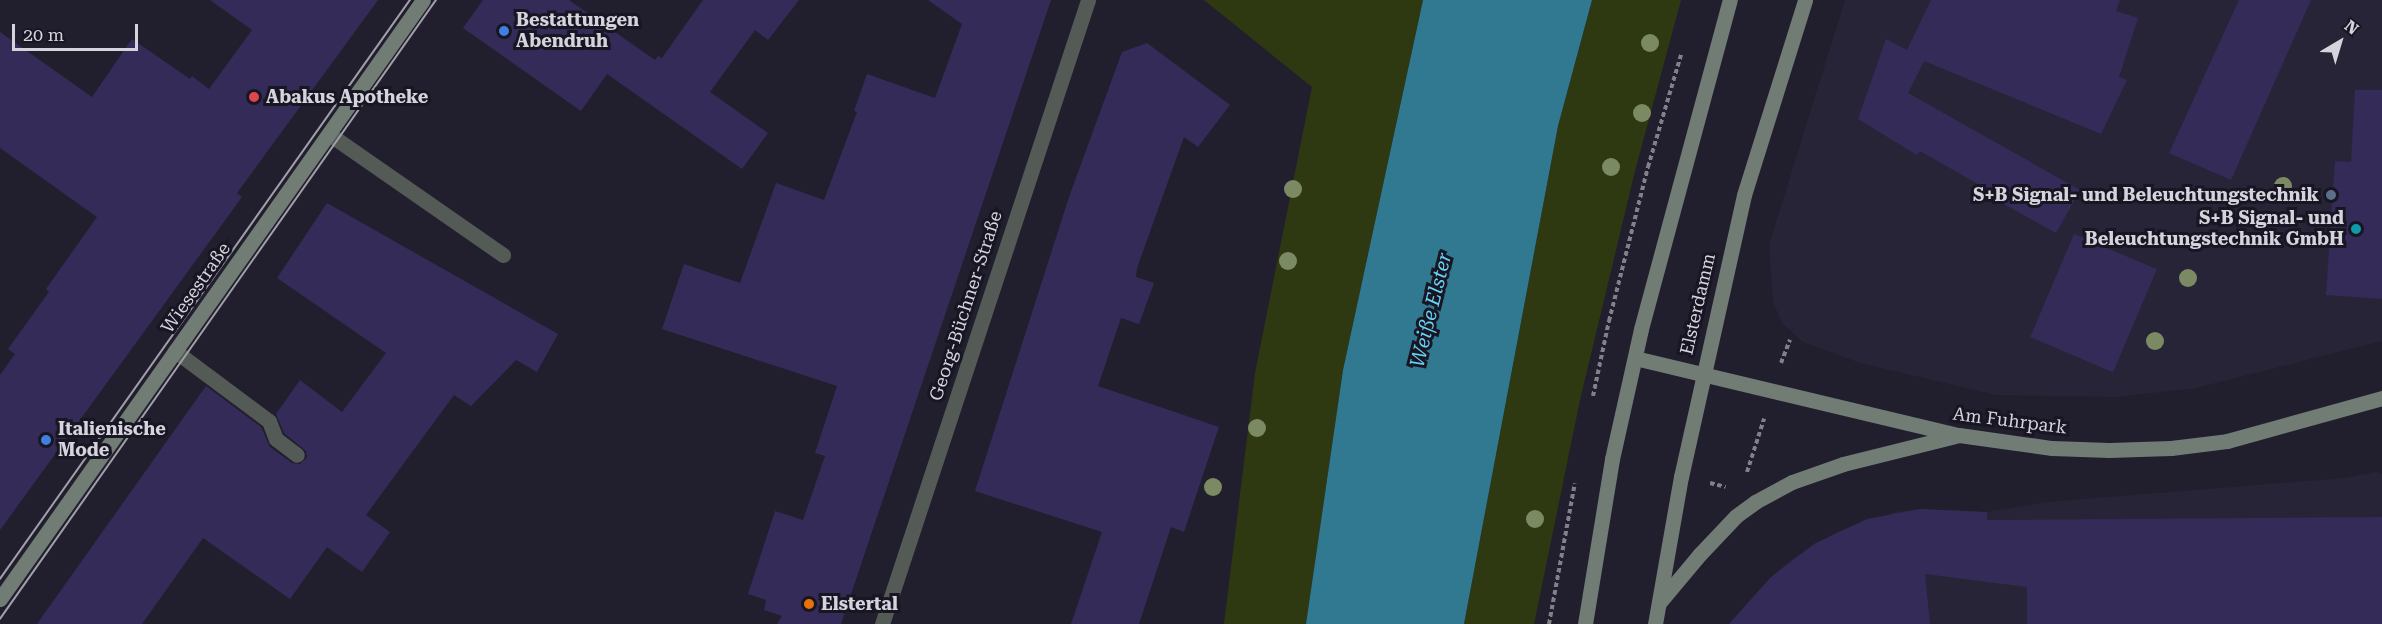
<!DOCTYPE html>
<html>
<head>
<meta charset="utf-8">
<style>
	body { margin:0 }
	#map { position:relative; width:2382px; height:624px; overflow:hidden; background:#211f2d; font-family:"Roboto Serif",serif }
	div>[style] { position:absolute }
	[style*='--x'] { left:calc(var(--x)*1px); top:calc(var(--y)*1px); width:calc(var(--w)*1px); rotate:calc(var(--a)*1deg) }
	.built>* { inset:0; background:#282438 }
	.green>* { inset:0; background:#2e3912 }
	.water>* { inset:0; background:#307990 }
	.building>* { inset:0; background:#352b59; transform-origin:0 0 }
	.path>* { height:4px; margin-top:-2px; transform-origin:0; background:repeating-linear-gradient(90deg,#81808b 0 4.5px,transparent 0 7.5px) }
	.lane>* { height:15px; margin:-7.5px; padding:0 7.5px; transform-origin:7.5px; border-radius:7.5px; background:#545b56 }
	.street>* { height:15px; margin:-7.5px; padding:0 7.5px; transform-origin:7.5px; border-radius:7.5px; background:#545b56 }
	.secondary>* { height:15px; margin:-7.5px; padding:0 7.5px; transform-origin:7.5px; border-radius:7.5px; background:#717c74 }
	.tram>* { height:1.5px; margin:-0.75px; padding:0 0.75px; transform-origin:0.75px; border-radius:0.75px; background:#a19faa }
	.trees>* { width:18px; height:18px; margin:-9px; border-radius:50%; background:#7c8a63 }
	.dots>* { width:16px; height:16px; translate:-50% -50%; box-sizing:border-box; border:3px solid #181623; border-radius:50% }
	span { translate:-50% -50%; white-space:nowrap; text-align:center; line-height:1.15; -webkit-text-stroke:6px #181623; paint-order:stroke }
	.poi-label { font-size:18px; color:#d5d4dd; font-weight:700 }
	.left { translate:0 -50%; text-align:left }
	.right { translate:-100% -50%; text-align:right }
	.street-label { font-size:18px; color:#d5d4dd }
	.water-label { font-size:20px; color:#67d2f5; font-style:italic }
	.north { position:absolute; left:2310px; top:12px; width:60px; height:60px; -webkit-text-stroke:4px #181623; paint-order:stroke; rotate:38deg; font-size:16px; font-weight:700; line-height:24px; text-align:center; color:#d5d4dd }
	.north::after { content:''; display:block; margin:auto; width:21px; height:27px; background:#d5d4dd; clip-path:polygon(50% 0,100% 100%,50% 72%,0 100%) }
	.scale { position:absolute; left:12px; top:24px; width:126px; height:27px; box-sizing:border-box; border:3px solid #d5d4dd; border-top:0; padding-left:8px; font-size:18px; line-height:21px; white-space:nowrap; color:#d5d4dd; -webkit-text-stroke:4px #181623; paint-order:stroke }
</style>
</head>
<body>
<div id="map">
	<div class="built">
		<i style="clip-path:polygon(1845px 0,2382px 0,2382px 341px,2196px 388px,2115px 397px,1996px 395px,1860px 363px,1803px 342px,1782px 323px,1773px 302px,1769px 245px)"></i>
		<i style="clip-path:polygon(2376px 472px,2382px 474px,2382px 624px,1734px 624px,1770px 578px,1792px 559px,1836px 532px,1895px 512px,1920px 509px,1987px 512px,2048px 502px,2345px 478px)"></i>
	</div>
	<div class="green">
		<i style="clip-path:polygon(1204px 0,1423px 0,1343px 370px,1306px 624px,1224px 624px,1255px 373px,1312px 87px)"></i>
		<i style="clip-path:polygon(1592px 0,1681px 0,1635px 171px,1580px 400px,1534px 624px,1464px 624px,1558px 126px)"></i>
	</div>
	<div class="water">
		<i style="clip-path:polygon(1423px 0,1592px 0,1558px 126px,1464px 624px,1306px 624px,1343px 370px)"></i>
	</div>
	<div class="building">
		<i style="clip-path:polygon(210px 0,378px 0,237px 193px,242px 197px,0 530px,0 375px,15px 354px,8px 349px,49px 292px,46px 289px,97px 217px,0 148px,0 32px,92px 97px,132px 39px,190px 79px,192px 76px,209px 89px,252px 30px)"></i>
		<i style="clip-path:polygon(483px 0,569px 0,655px 60px,658px 56px,662px 58px,703px 0,799px 0,768px 40px,755px 30px,710px 92px,768px 133px,742px 169px,607px 74px,581px 111px,463px 28px)"></i>
		<i style="clip-path:polygon(928px 0,1051px 0,841px 624px,777px 624px,782px 616px,764px 610px,766px 600px,748px 594px,775px 511px,803px 520px,825px 456px,815px 453px,837px 386px,662px 329px,684px 264px,740px 283px,776px 183px,824px 200px,857px 112px,854px 111px,867px 74px,935px 98px,962px 24px)"></i>
		<i style="clip-path:polygon(1931px 0,2120px 0,2116px 11px,2138px 18px,2119px 77px,2127px 80px,2101px 134px,1924px 61px,1908px 93px,2080px 190px,2056px 233px,1982px 192px,1985px 188px,1920px 151px,1917px 155px,1858px 119px,1886px 39px,1907px 50px)"></i>
		<i style="clip-path:polygon(2239px 0,2311px 0,2231px 180px,2169px 153px)"></i>
		<i style="clip-path:polygon(1147px 43px,1230px 105px,1198px 147px,1184px 137px,1137px 268px,1136px 277px,1154px 283px,1139px 324px,1121px 318px,1098px 386px,1219px 427px,1184px 532px,1171px 527px,1139px 624px,1071px 624px,1102px 532px,975px 491px,1069px 197px,1122px 52px)"></i>
		<i style="clip-path:polygon(2355px 90px,2382px 90px,2382px 299px,2326px 295px,2335px 161px,2351px 162px)"></i>
		<i style="clip-path:polygon(327px 203px,558px 334px,537px 372px,516px 360px,471px 406px,454px 395px,366px 515px,390px 532px,362px 572px,327px 547px,290px 599px,203px 538px,142px 624px,37px 624px,206px 386px,261px 427px,270px 447px,292px 463px,300px 464px,307px 457px,306px 451px,284px 433px,276px 414px,300px 380px,342px 412px,386px 353px,277px 278px)"></i>
		<i style="left:2074px;top:234px;width:90px;height:112px;rotate:23deg"></i>
		<i style="clip-path:polygon(1920px 509px,1987px 512px,1987px 520px,2382px 517px,2382px 624px,2027px 624px,2027px 587px,1925px 574px,1930px 624px,1729px 624px,1770px 578px,1814px 544px,1867px 519px)"></i>
	</div>
	<div class="path">
		<i style="--x:1781;--y:363;--w:25;--a:-69"></i>
		<i style="--x:1593;--y:396;--w:77;--a:-78"></i>
		<i style="--x:1609;--y:321;--w:159;--a:-75.8"></i>
		<i style="--x:1648;--y:167;--w:117;--a:-73.6"></i>
		<i style="--x:1747;--y:472;--w:56;--a:-72.2"></i>
		<i style="--x:1710;--y:483;--w:16;--a:14"></i>
		<i style="--x:1549;--y:624;--w:143;--a:-79.6"></i>
	</div>
	<div class="lane">
		<i style="--x:329;--y:134;--w:212;--a:34.8"></i>
		<i style="--x:175;--y:351;--w:117;--a:36.7"></i>
		<i style="--x:269;--y:421;--w:19;--a:69"></i>
		<i style="--x:276;--y:439;--w:26;--a:37"></i>
	</div>
	<div class="street">
		<i style="--x:882;--y:624;--w:657;--a:-71.73"></i>
	</div>
	<div class="secondary">
		<i style="--x:1635;--y:358;--w:333;--a:13.4"></i>
		<i style="--x:1959;--y:435;--w:94;--a:8"></i>
		<i style="--x:2052;--y:448;--w:57;--a:2"></i>
		<i style="--x:2109;--y:450;--w:62;--a:-1.8"></i>
		<i style="--x:2171;--y:448;--w:56;--a:-7.1"></i>
		<i style="--x:2227;--y:441;--w:161;--a:-15.5"></i>
		<i style="--x:0;--y:599;--w:733;--a:-54.77"></i>
		<i style="--x:1659;--y:603;--w:64;--a:-50.1"></i>
		<i style="--x:1700;--y:554;--w:52;--a:-46.5"></i>
		<i style="--x:1736;--y:516;--w:24;--a:-36"></i>
		<i style="--x:1755;--y:502;--w:42;--a:-28.4"></i>
		<i style="--x:1792;--y:482;--w:54;--a:-19.4"></i>
		<i style="--x:1843;--y:464;--w:115;--a:-14"></i>
		<i style="--x:1585;--y:624;--w:167;--a:-80.7"></i>
		<i style="--x:1612;--y:459;--w:133;--a:-77.4"></i>
		<i style="--x:1641;--y:329;--w:341;--a:-74.9"></i>
		<i style="--x:1655;--y:624;--w:149;--a:-80"></i>
		<i style="--x:1681;--y:477;--w:289;--a:-77.4"></i>
		<i style="--x:1744;--y:195;--w:204;--a:-72.6"></i>
	</div>
	<div class="tram">
		<i style="--x:0;--y:579;--w:709;--a:-54.7"></i>
		<i style="--x:0;--y:619;--w:757;--a:-54.84"></i>
	</div>
	<div class="trees">
		<i style="left:1650px;top:43px"></i>
		<i style="left:1642px;top:113px"></i>
		<i style="left:1611px;top:167px"></i>
		<i style="left:2283px;top:186px"></i>
		<i style="left:1293px;top:189px"></i>
		<i style="left:1288px;top:261px"></i>
		<i style="left:2188px;top:278px"></i>
		<i style="left:2155px;top:341px"></i>
		<i style="left:1257px;top:428px"></i>
		<i style="left:1213px;top:487px"></i>
		<i style="left:1535px;top:519px"></i>
	</div>
	<div class="dots">
		<i style="left:504px;top:31px;background:#3f7fe0"></i>
		<i style="left:254px;top:97px;background:#e0444e"></i>
		<i style="left:2331px;top:195px;background:#5c6f8a"></i>
		<i style="left:2356px;top:229px;background:#0f9aa8"></i>
		<i style="left:46px;top:440px;background:#3f7fe0"></i>
		<i style="left:809px;top:604px;background:#e8710a"></i>
	</div>
	<div class="poi-label">
		<span class="left" style="left:516px;top:31px">Bestattungen<br>Abendruh</span>
		<span class="left" style="left:266px;top:97px">Abakus Apotheke</span>
		<span class="right" style="left:2319px;top:195px">S+B Signal- und Beleuchtungstechnik</span>
		<span class="right" style="left:2344px;top:229px">S+B Signal- und<br>Beleuchtungstechnik GmbH</span>
		<span class="left" style="left:58px;top:440px">Italienische<br>Mode</span>
		<span class="left" style="left:821px;top:604px">Elstertal</span>
	</div>
	<div class="street-label">
		<span style="left:196px;top:288px;rotate:-55deg">Wiesestraße</span>
		<span style="left:1698px;top:304px;rotate:-77deg">Elsterdamm</span>
		<span style="left:966px;top:306px;rotate:-72deg">Georg-Büchner-Straße</span>
		<span style="left:2010px;top:421px;rotate:7deg">Am Fuhrpark</span>
	</div>
	<div class="water-label">
		<span style="left:1431px;top:310px;rotate:-76deg">Weiße Elster</span>
	</div>
	<div class="north">N</div>
	<div class="scale">20 m</div>
</div>
</body>
</html>
